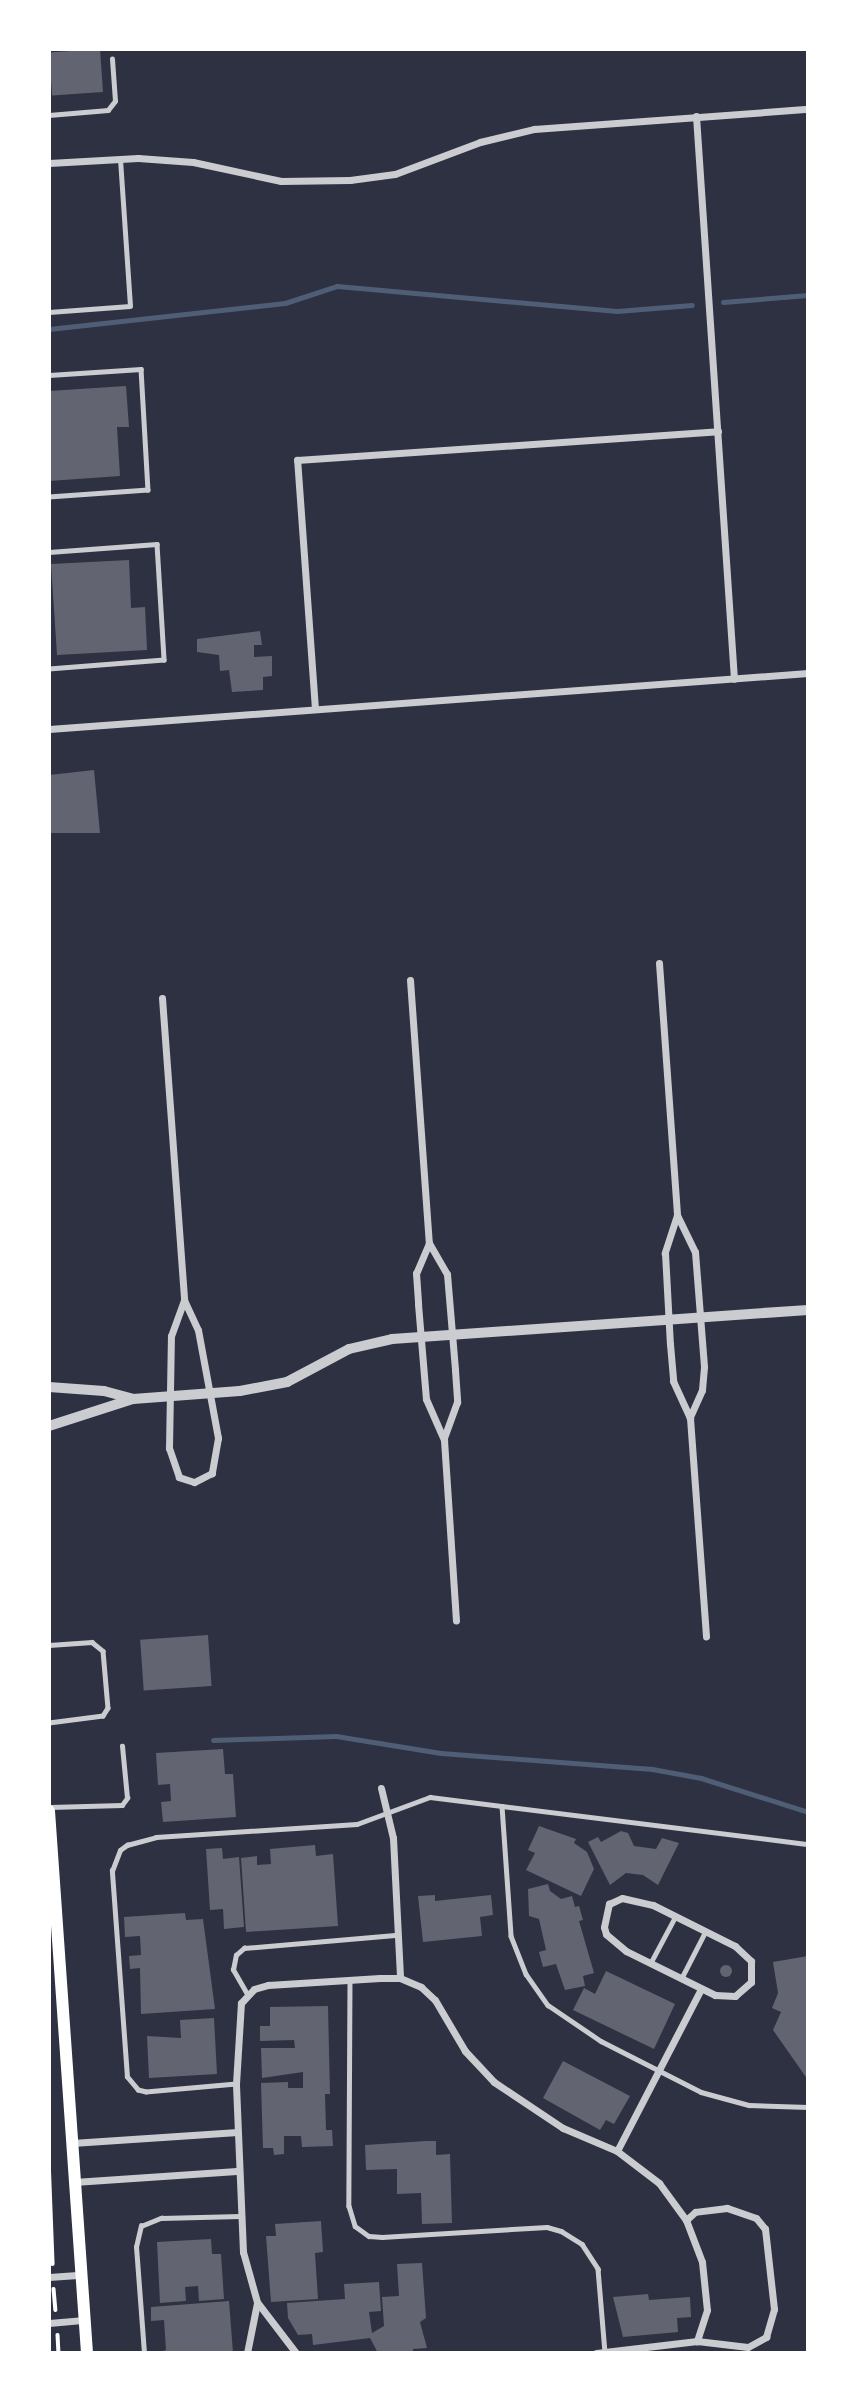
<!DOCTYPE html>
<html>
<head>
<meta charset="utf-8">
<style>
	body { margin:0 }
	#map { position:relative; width:857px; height:2402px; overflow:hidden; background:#2d3142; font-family:Ubuntu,sans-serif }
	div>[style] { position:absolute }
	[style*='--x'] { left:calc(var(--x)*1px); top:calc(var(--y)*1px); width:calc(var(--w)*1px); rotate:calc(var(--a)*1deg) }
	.stream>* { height:5px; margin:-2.5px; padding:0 2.5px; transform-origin:2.5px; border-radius:2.5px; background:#4f5d75 }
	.building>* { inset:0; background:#626471; transform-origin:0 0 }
	.round { border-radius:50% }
	.path>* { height:3.5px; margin:-1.75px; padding:0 1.75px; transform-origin:1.75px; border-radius:1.75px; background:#fff }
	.service>* { height:4.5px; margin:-2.25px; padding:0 2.25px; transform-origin:2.25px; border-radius:2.25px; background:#caccd0 }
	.minor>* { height:7px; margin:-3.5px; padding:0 3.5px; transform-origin:3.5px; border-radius:3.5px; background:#caccd0 }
	.tertiary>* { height:10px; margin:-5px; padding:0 5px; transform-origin:5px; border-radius:5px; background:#caccd0 }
	.secondary>* { height:12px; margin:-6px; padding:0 6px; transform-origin:6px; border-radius:6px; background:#fff }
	span { translate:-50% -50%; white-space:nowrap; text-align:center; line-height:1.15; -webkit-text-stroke:5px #fff; paint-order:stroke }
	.frame { position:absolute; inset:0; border:51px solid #fff; pointer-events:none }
</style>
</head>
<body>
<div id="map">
	<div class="stream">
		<i style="--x:723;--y:302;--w:85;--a:-4.7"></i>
		<i style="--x:49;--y:329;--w:237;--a:-6.3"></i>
		<i style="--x:285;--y:303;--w:55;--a:-18.1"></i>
		<i style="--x:337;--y:286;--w:281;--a:5.1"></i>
		<i style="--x:617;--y:311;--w:75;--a:-4.6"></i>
		<i style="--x:213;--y:1740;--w:123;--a:-1.9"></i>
		<i style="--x:336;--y:1736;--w:106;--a:9.2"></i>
		<i style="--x:441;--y:1753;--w:212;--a:4.3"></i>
		<i style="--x:652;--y:1769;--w:50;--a:10.4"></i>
		<i style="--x:701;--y:1778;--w:112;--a:17.6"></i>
	</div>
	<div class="building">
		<i style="left:100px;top:49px;width:43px;height:51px;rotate:86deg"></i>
		<i style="clip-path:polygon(126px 386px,129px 427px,117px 427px,120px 476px,49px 481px,49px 391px)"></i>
		<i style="clip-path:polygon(129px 560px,131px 608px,145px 607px,147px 650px,57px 655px,51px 564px)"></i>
		<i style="clip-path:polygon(260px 631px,262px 645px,254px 645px,254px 657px,272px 656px,272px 676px,263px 677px,263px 690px,232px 692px,229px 670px,220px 671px,219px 655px,197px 652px,197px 639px)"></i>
		<i style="clip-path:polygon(94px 770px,100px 833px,49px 833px,49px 775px)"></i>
		<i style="left:208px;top:1635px;width:51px;height:68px;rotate:86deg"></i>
		<i style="clip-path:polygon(223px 1749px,225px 1774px,233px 1774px,236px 1817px,163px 1822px,161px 1802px,171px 1801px,170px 1784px,158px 1785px,156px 1753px)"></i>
		<i style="clip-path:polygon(539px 1826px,576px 1839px,574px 1843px,587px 1852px,594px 1869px,581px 1896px,526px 1870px,535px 1853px,528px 1850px)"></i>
		<i style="clip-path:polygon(621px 1831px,628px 1833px,634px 1846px,656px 1849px,662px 1838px,679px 1843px,658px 1885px,643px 1875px,626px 1873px,610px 1885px,588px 1842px,598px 1837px,601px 1842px)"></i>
		<i style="clip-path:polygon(315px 1845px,316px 1856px,333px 1854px,338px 1926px,246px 1932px,241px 1858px,257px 1856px,257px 1865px,271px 1864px,270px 1849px)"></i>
		<i style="clip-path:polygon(222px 1848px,223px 1859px,239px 1857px,244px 1927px,224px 1929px,223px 1909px,210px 1910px,206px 1849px)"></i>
		<i style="clip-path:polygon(548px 1884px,550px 1891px,561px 1899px,572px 1896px,575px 1907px,579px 1906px,583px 1920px,579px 1921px,594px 1973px,583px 1976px,585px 1986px,565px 1990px,556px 1964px,543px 1967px,539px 1952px,546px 1950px,539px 1919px,529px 1916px,528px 1889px)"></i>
		<i style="clip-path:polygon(435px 1895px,435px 1901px,491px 1895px,493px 1915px,480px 1917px,482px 1936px,423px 1942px,418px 1896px)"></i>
		<i style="clip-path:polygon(185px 1913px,186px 1920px,203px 1919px,215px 2009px,141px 2014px,140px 1968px,130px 1969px,129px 1956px,141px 1955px,140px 1936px,125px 1937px,124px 1917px)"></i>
		<i style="clip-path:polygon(808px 1956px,808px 2080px,773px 2030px,781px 2012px,772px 2008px,778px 1993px,773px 1962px)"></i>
		<i class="round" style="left:720px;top:1965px;width:12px;height:12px"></i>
		<i style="clip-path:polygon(606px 1971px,675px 2004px,654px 2049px,573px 2010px,584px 1988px,595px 1994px)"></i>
		<i style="clip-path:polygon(328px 2006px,330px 2094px,325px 2094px,326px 2130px,332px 2130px,333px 2146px,302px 2147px,301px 2136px,284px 2136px,284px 2154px,274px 2155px,273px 2148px,263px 2148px,261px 2083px,288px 2082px,288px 2088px,303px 2088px,303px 2072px,262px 2078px,261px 2048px,295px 2048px,294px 2040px,260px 2041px,260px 2026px,270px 2026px,270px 2007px)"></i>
		<i style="clip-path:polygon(214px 2018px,217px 2074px,149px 2078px,147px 2036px,181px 2038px,180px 2020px)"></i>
		<i style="clip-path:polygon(563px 2061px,630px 2096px,614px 2124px,606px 2120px,600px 2130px,543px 2098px)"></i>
		<i style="clip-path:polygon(426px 2141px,436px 2141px,436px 2155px,450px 2154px,452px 2223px,422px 2224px,421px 2193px,397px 2194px,397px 2169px,366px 2170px,365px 2145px)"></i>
		<i style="clip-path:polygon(321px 2221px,323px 2252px,315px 2253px,318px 2299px,271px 2302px,266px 2236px,276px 2236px,275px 2224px)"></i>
		<i style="clip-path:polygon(211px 2239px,212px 2254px,221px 2254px,224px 2299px,199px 2301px,198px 2286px,185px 2287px,186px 2301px,160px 2303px,157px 2242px)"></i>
		<i style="clip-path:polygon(422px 2263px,426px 2318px,420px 2322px,427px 2348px,413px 2349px,413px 2353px,378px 2353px,370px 2338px,313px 2345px,312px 2334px,298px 2335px,288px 2318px,287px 2303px,345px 2299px,344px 2284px,379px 2282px,381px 2311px,369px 2312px,372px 2333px,384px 2326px,382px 2297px,399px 2296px,397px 2264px)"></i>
		<i style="clip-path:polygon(648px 2294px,649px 2300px,690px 2297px,691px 2317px,677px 2318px,678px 2332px,623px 2337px,613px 2297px)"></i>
		<i style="clip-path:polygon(229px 2301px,233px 2353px,157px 2353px,166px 2350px,164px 2320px,151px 2321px,151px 2307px)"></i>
	</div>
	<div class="path">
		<i style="--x:49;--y:2158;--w:106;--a:87.8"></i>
		<i style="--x:54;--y:2289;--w:21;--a:85"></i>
		<i style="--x:58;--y:2335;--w:18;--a:87"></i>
	</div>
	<div class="service">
		<i style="--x:49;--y:115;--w:59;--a:-4.8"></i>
		<i style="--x:108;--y:110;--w:11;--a:-52"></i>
		<i style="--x:115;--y:101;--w:42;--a:-94.1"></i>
		<i style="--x:49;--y:312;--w:81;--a:-4.2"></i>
		<i style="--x:130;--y:306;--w:147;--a:-93.9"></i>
		<i style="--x:49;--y:375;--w:92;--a:-3.7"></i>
		<i style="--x:141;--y:369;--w:121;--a:86.7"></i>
		<i style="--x:148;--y:490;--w:99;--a:176"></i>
		<i style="--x:49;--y:552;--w:108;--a:-4.2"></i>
		<i style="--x:157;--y:544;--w:116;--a:86.5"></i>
		<i style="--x:164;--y:660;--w:115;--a:175.5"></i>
		<i style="--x:49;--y:1645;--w:43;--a:-4"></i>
		<i style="--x:92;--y:1642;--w:14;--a:39"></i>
		<i style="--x:103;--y:1651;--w:57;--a:85"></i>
		<i style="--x:108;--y:1708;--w:9;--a:122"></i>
		<i style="--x:103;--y:1716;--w:54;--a:172.6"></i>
		<i style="--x:502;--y:1806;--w:130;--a:86"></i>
		<i style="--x:511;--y:1936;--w:41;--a:68.5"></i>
		<i style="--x:526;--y:1974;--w:38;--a:55"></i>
		<i style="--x:548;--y:2005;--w:64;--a:34.2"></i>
		<i style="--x:601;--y:2041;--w:112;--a:27"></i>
		<i style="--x:701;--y:2092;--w:50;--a:15.2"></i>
		<i style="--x:749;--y:2105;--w:59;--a:1.9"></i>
		<i style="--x:50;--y:1807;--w:72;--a:-1.6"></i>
		<i style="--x:122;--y:1805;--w:9;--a:-54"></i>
		<i style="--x:127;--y:1798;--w:52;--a:-95.5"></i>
		<i style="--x:651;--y:1962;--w:51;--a:-61.9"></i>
		<i style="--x:682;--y:1977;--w:51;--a:-62.9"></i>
		<i style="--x:350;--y:1981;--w:225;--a:90.3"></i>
		<i style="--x:349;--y:2206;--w:21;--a:73"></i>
		<i style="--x:355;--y:2226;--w:17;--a:36"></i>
		<i style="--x:369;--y:2236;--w:13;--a:4"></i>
		<i style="--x:382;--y:2237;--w:165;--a:-3.5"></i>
		<i style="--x:547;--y:2227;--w:15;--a:16"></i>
		<i style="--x:561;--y:2231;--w:25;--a:32"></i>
		<i style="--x:582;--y:2244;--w:30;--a:57"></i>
		<i style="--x:598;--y:2269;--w:83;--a:85.2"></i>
		<i style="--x:247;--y:1994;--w:28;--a:-120"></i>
		<i style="--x:233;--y:1970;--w:15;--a:-79"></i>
		<i style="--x:236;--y:1955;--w:11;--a:-41"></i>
		<i style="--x:244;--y:1948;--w:154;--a:-4.9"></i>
		<i style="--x:236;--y:2084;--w:90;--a:174.9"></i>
		<i style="--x:146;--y:2092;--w:8;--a:-166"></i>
		<i style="--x:138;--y:2090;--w:17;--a:-130"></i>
		<i style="--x:127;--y:2077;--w:207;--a:-94.2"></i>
		<i style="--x:112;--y:1871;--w:22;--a:-69"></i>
		<i style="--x:120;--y:1850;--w:9;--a:-36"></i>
		<i style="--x:127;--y:1845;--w:30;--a:-15"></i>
		<i style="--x:156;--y:1837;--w:201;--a:-3.7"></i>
		<i style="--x:357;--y:1824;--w:78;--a:-20.3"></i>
		<i style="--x:430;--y:1797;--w:381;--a:7.1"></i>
		<i style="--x:144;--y:2353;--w:106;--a:-94.3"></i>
		<i style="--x:136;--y:2247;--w:22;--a:-77"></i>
		<i style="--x:141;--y:2226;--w:22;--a:-22"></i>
		<i style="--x:161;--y:2218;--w:79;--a:-1.5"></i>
	</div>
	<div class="minor">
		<i style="--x:696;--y:116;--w:564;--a:86.14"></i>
		<i style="--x:49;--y:163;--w:89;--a:-3.2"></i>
		<i style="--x:138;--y:158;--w:55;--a:4.2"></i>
		<i style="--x:193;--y:162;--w:90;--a:12.2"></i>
		<i style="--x:281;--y:181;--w:69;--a:-0.8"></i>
		<i style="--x:350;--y:180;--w:45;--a:-7.6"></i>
		<i style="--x:395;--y:174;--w:91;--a:-20.6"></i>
		<i style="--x:480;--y:142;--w:56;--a:-13.5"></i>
		<i style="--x:534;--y:129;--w:275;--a:-4.2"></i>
		<i style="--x:315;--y:709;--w:250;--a:-94.1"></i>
		<i style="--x:297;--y:460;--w:422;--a:-3.9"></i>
		<i style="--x:49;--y:729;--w:761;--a:-4.22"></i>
		<i style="--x:659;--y:963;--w:253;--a:85.9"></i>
		<i style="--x:677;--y:1215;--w:40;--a:108"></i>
		<i style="--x:665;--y:1253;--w:91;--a:86.9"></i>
		<i style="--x:670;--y:1344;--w:37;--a:85"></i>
		<i style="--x:673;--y:1381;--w:41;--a:65.3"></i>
		<i style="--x:690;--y:1418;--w:219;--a:85.8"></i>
		<i style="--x:410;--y:980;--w:264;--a:85.9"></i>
		<i style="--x:429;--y:1243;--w:33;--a:113"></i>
		<i style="--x:416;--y:1273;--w:31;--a:86"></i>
		<i style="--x:418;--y:1304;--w:95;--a:85.2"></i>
		<i style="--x:426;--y:1399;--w:45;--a:66.3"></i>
		<i style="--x:444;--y:1440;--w:181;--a:86.2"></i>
		<i style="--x:162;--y:998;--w:303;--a:85.8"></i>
		<i style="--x:184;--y:1300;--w:33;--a:65"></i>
		<i style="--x:198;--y:1330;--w:110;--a:79.5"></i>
		<i style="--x:218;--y:1438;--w:36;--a:100"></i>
		<i style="--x:212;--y:1473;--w:20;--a:153"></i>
		<i style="--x:194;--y:1482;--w:16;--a:-162"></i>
		<i style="--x:179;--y:1477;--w:31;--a:-109"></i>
		<i style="--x:169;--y:1448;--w:112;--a:-89"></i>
		<i style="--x:171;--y:1336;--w:38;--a:-70"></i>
		<i style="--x:677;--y:1215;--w:41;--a:64.1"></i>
		<i style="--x:695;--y:1252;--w:115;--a:85.5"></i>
		<i style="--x:704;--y:1367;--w:23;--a:95"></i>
		<i style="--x:702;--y:1390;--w:30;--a:114"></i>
		<i style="--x:429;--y:1243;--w:36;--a:60"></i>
		<i style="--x:447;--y:1274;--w:96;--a:85.2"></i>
		<i style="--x:455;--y:1370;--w:32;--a:86"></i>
		<i style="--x:457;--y:1402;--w:38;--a:110"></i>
		<i style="--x:381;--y:1788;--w:51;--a:76.5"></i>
		<i style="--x:393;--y:1838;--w:140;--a:87.1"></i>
		<i style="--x:622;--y:1898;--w:32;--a:13"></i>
		<i style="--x:653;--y:1905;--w:92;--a:26.6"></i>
		<i style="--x:735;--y:1946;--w:22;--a:43"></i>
		<i style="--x:751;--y:1961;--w:21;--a:90"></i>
		<i style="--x:751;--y:1982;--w:21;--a:139"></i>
		<i style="--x:735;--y:1996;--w:20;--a:-177"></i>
		<i style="--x:715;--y:1995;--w:99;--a:-153.7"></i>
		<i style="--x:626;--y:1951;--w:26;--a:-140"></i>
		<i style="--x:606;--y:1934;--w:7;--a:-106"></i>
		<i style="--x:604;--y:1927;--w:24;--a:-78"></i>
		<i style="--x:609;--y:1904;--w:14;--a:-25"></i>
		<i style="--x:72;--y:2143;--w:166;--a:-3.8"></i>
		<i style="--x:617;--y:2151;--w:182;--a:-62.6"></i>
		<i style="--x:74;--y:2182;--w:163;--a:-3.9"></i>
		<i style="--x:49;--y:2277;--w:32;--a:-4"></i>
		<i style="--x:49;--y:2323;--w:36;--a:-5"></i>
		<i style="--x:247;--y:2353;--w:51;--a:-78.7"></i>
		<i style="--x:296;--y:2353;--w:64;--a:-127.4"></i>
		<i style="--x:257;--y:2302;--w:52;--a:-105.6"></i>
		<i style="--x:243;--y:2252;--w:168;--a:-92.4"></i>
		<i style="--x:236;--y:2084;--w:81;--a:-86.5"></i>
		<i style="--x:241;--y:2003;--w:19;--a:-47"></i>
		<i style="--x:254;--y:1989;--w:15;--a:-16"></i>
		<i style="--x:268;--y:1985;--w:112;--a:-3.6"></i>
		<i style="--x:380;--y:1978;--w:20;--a:0"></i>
		<i style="--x:400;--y:1978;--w:23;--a:23"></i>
		<i style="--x:421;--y:1987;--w:19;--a:43"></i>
		<i style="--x:435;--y:2000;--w:59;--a:59.5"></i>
		<i style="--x:465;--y:2051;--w:42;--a:46.9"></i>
		<i style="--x:494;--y:2082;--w:83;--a:33.7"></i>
		<i style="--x:563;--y:2128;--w:59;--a:23.1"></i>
		<i style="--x:617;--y:2151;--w:53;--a:37.3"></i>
		<i style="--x:659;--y:2183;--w:46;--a:53.9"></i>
		<i style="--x:686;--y:2220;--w:45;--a:69.1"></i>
		<i style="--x:702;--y:2262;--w:48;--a:84.1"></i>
		<i style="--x:707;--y:2310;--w:33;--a:108"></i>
		<i style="--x:596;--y:2353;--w:102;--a:-6.8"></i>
		<i style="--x:697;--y:2341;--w:51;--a:6.7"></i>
		<i style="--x:748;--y:2347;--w:21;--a:-29"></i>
		<i style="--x:766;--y:2337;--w:29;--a:-74"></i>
		<i style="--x:774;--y:2309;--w:81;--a:-96.4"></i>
		<i style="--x:765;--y:2229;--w:14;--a:-129"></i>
		<i style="--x:756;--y:2218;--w:31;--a:-161"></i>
		<i style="--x:727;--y:2208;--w:32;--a:173"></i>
		<i style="--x:695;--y:2212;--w:12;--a:138"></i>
	</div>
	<div class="tertiary">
		<i style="--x:49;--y:1387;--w:55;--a:4.2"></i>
		<i style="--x:104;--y:1391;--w:30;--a:15"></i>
		<i style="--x:49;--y:1426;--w:88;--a:-17.8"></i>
		<i style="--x:133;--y:1399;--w:107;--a:-4.3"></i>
		<i style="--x:240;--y:1391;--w:48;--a:-10.8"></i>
		<i style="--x:287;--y:1382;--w:70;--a:-28"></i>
		<i style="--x:349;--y:1349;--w:44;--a:-13.1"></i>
		<i style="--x:392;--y:1339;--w:417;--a:-4"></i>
	</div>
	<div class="secondary">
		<i style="--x:49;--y:1811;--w:543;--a:85.99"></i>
	</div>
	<div class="frame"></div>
</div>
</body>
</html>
